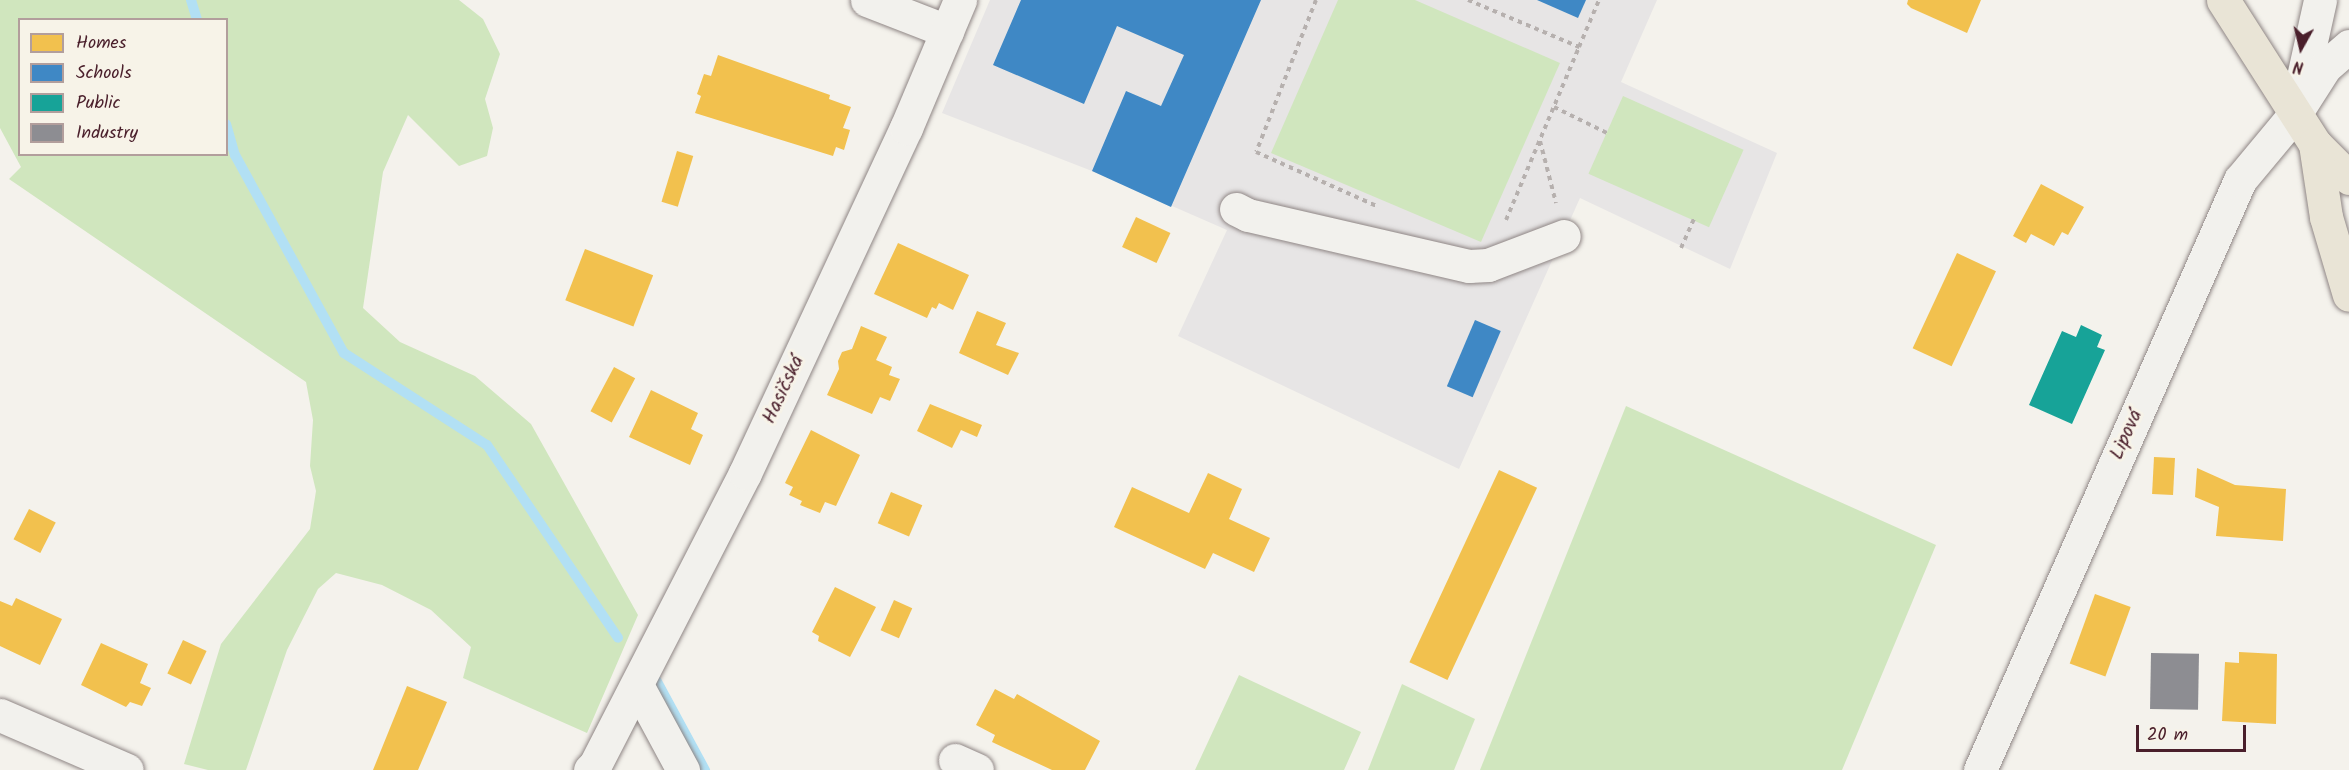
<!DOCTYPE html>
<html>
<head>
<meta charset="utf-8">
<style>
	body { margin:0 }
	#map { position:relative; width:2349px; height:770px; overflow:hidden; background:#f4f2ec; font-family:Kalam,sans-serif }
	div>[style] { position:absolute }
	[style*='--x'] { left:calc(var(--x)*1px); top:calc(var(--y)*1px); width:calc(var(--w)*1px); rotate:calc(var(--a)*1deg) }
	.built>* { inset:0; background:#e7e5e5 }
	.green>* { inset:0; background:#d0e6be; transform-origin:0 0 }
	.homes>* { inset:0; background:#f2c14e; transform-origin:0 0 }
	.schools>* { inset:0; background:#3f88c5; transform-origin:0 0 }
	.public>* { inset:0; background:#17a398 }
	.industry>* { inset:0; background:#8d8d92; transform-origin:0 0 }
	.stream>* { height:10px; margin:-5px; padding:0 5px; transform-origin:5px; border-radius:5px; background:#b2e0f4 }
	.path>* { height:4px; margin-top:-2px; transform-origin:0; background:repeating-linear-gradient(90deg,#b6b0ae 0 4.5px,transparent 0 9px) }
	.roads { filter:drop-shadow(0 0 2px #8f8685) drop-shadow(0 0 2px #8f8685) }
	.minor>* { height:33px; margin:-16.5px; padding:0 16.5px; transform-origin:16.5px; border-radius:16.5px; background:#f2f1ed }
	.major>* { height:33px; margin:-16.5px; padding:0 16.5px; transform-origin:16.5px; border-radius:16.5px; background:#e9e4d6 }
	span { translate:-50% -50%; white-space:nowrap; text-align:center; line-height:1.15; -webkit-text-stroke:6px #f7f3e8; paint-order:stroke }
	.street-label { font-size:20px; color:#4a1f2b }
	.legend { position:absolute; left:18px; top:18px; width:210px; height:138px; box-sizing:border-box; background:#f7f3e8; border:2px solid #b29e9c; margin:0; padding:8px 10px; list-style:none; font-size:18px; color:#4a1f2b }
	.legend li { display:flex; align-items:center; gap:12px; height:30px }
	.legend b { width:30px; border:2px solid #b29e9c }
	.north { position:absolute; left:2271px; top:18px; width:60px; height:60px; -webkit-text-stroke:4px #f7f3e8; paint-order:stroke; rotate:188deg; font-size:16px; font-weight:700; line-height:24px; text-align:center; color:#4a1f2b }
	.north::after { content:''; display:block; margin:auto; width:21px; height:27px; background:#4a1f2b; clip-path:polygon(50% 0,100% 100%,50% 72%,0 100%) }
	.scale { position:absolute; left:2136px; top:725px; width:110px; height:27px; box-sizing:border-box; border:3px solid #4a1f2b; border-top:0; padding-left:8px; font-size:18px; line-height:21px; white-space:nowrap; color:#4a1f2b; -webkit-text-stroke:4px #f7f3e8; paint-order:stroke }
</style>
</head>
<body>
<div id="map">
	<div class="built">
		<i style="clip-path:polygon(990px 0,1657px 0,1621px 82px,1777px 153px,1730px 269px,1580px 198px,1459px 469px,1178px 336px,1227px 230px,1092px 171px,942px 113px)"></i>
	</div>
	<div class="green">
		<i style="clip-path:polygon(evenodd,0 0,459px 0,483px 19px,500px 54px,485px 99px,493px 128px,487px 156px,459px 166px,408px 115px,383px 172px,363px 308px,400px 342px,475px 376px,531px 424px,638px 615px,587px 733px,463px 678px,471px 647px,431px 610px,382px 585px,336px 573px,318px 589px,287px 650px,246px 770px,208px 770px,184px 764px,221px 644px,310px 529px,316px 491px,310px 466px,313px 420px,306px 382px,9px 179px,21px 167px,0 128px,0 0,20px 20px,226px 20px,226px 154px,20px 154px,20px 20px)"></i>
		<i style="clip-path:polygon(1338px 0,1415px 0,1560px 63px,1481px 242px,1271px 153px)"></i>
		<i style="left:1623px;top:96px;width:132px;height:85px;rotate:24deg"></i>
		<i style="clip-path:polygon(1626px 406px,1936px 545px,1842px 770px,1480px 770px)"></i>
		<i style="clip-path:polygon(1239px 675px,1361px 732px,1344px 770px,1195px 770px)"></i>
		<i style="clip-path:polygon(1402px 684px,1475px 719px,1454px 770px,1368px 770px)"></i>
	</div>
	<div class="homes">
		<i style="clip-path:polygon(1908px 0,1981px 0,1967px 33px,1911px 8px,1907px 4px)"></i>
		<i style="clip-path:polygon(718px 55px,830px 95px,829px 99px,851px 107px,843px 128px,850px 130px,844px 150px,836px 147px,833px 156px,695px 113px,701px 96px,697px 94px,704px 74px,711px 76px)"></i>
		<i style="left:677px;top:151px;width:17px;height:53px;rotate:17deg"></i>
		<i style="clip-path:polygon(2041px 184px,2084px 207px,2068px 235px,2062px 232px,2054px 246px,2031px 234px,2026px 243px,2013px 236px)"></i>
		<i style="left:1136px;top:217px;width:38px;height:33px;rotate:25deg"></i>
		<i style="clip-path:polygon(898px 243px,969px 275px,953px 310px,939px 303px,936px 309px,932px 307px,927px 318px,874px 294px)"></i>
		<i style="left:585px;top:249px;width:73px;height:55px;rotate:21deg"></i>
		<i style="left:1957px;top:253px;width:43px;height:105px;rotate:25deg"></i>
		<i style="clip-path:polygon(977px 311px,1006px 323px,996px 345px,1019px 353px,1008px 375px,959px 353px)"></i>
		<i style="clip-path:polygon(861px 326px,887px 337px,876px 360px,892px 367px,889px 375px,900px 379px,890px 401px,880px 397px,872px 414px,827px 395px,839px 369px,838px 361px,842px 352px,852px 349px)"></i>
		<i style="left:614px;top:367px;width:24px;height:50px;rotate:28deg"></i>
		<i style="clip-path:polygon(651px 390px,698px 413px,691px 429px,703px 435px,690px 465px,629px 437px)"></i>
		<i style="clip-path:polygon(930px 404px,982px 425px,977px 437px,961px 430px,952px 448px,917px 431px)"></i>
		<i style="clip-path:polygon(811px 430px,860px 455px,836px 506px,825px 502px,820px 513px,800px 505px,802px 501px,789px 495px,793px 487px,785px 483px)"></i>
		<i style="left:2154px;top:457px;width:21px;height:37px;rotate:3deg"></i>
		<i style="clip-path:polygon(2197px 468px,2235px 485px,2286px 489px,2283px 541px,2216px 536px,2219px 507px,2195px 497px)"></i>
		<i style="left:1499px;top:470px;width:42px;height:212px;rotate:25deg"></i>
		<i style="clip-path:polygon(1208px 473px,1242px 489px,1229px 519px,1270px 538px,1254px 572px,1213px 553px,1205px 569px,1114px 527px,1132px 487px,1189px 513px)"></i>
		<i style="left:891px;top:492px;width:34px;height:34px;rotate:23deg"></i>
		<i style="left:29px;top:509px;width:30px;height:34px;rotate:27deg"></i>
		<i style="clip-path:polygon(835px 587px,876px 607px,850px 657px,818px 641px,819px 636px,812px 632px)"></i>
		<i style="left:2095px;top:594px;width:38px;height:74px;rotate:20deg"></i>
		<i style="clip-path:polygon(16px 598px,62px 619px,40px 665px,0 646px,0 601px,12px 606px)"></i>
		<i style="left:894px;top:600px;width:20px;height:33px;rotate:24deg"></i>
		<i style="left:183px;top:640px;width:26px;height:37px;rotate:25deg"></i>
		<i style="clip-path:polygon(101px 643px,148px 664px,140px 683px,151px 688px,142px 706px,130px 702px,126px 707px,81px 685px)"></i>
		<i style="clip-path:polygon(2239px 652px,2277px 654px,2276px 724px,2222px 721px,2225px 662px,2239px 663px)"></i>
		<i style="clip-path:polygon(407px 686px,447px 702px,418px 770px,373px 770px)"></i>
		<i style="clip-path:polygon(995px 689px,1014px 699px,1017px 694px,1100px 741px,1085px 770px,1052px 770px,992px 742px,995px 735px,976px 725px)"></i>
	</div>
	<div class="schools">
		<i style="clip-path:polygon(1021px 0,1261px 0,1171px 207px,1092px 171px,1126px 91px,1161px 106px,1184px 55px,1117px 26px,1084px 104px,993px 65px)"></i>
		<i style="clip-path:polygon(1537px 0,1586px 0,1578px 18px)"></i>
		<i style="left:1475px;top:320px;width:28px;height:72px;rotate:23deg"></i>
	</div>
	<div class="public">
		<i style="clip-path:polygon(2081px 325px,2102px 335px,2097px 347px,2105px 350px,2072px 424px,2029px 405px,2062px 331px,2076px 337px)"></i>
	</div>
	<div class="industry">
		<i style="left:2151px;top:653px;width:48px;height:56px;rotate:1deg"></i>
	</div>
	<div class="stream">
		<i style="--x:191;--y:0;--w:21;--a:73"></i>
		<i style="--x:226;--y:124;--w:32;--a:74"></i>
		<i style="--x:235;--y:155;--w:226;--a:61.2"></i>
		<i style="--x:344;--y:353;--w:170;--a:32.8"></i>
		<i style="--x:487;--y:445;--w:233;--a:55.8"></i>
		<i style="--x:655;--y:678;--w:105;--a:61.5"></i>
	</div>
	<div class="path">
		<i style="--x:1316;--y:0;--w:163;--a:111.5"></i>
		<i style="--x:1256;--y:152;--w:133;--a:24.1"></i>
		<i style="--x:1468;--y:0;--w:121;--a:22.9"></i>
		<i style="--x:1579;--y:47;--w:51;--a:-66.9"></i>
		<i style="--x:1554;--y:107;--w:59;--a:26.1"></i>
		<i style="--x:1540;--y:141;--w:64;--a:75.5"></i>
		<i style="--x:1506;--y:220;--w:188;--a:-67.1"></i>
		<i style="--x:1681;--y:248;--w:32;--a:-66"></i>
	</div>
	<div class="roads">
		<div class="minor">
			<i style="--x:867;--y:0;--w:86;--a:21.2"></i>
			<i style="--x:2299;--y:95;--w:97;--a:-77.5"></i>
			<i style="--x:1236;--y:209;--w:13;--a:27"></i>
			<i style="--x:1248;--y:215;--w:227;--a:13"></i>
			<i style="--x:1469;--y:266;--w:19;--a:-3"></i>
			<i style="--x:1488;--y:265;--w:81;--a:-20.9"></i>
			<i style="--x:637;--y:685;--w:97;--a:61.6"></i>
			<i style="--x:0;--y:715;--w:138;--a:23.4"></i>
			<i style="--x:955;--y:760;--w:24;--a:24"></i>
			<i style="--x:590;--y:770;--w:7;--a:-45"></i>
			<i style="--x:595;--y:765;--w:328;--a:-62.8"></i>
			<i style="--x:745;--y:473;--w:381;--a:-65"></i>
			<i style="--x:906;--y:128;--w:139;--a:-67.1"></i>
			<i style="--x:1980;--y:770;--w:645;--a:-66.22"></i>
			<i style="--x:2240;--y:180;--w:86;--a:-50.2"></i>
			<i style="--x:2295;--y:114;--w:56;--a:-57.4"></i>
			<i style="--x:2325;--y:67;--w:32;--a:-41"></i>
		</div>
		<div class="major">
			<i style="--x:2223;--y:0;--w:171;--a:57.4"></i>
			<i style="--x:2315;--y:144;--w:48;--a:45"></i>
			<i style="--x:2315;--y:144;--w:74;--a:81.4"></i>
			<i style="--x:2326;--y:217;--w:81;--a:73.6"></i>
		</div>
	</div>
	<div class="street-label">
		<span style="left:784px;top:390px;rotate:-65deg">Hasičská</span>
		<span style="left:2127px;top:435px;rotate:-66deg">Lipová</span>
	</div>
	<ul class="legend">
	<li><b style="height:16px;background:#f2c14e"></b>Homes</li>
	<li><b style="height:16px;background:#3f88c5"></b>Schools</li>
	<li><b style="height:16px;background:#17a398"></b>Public</li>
	<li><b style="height:16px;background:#8d8d92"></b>Industry</li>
	</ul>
	<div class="north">N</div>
	<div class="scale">20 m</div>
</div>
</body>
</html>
